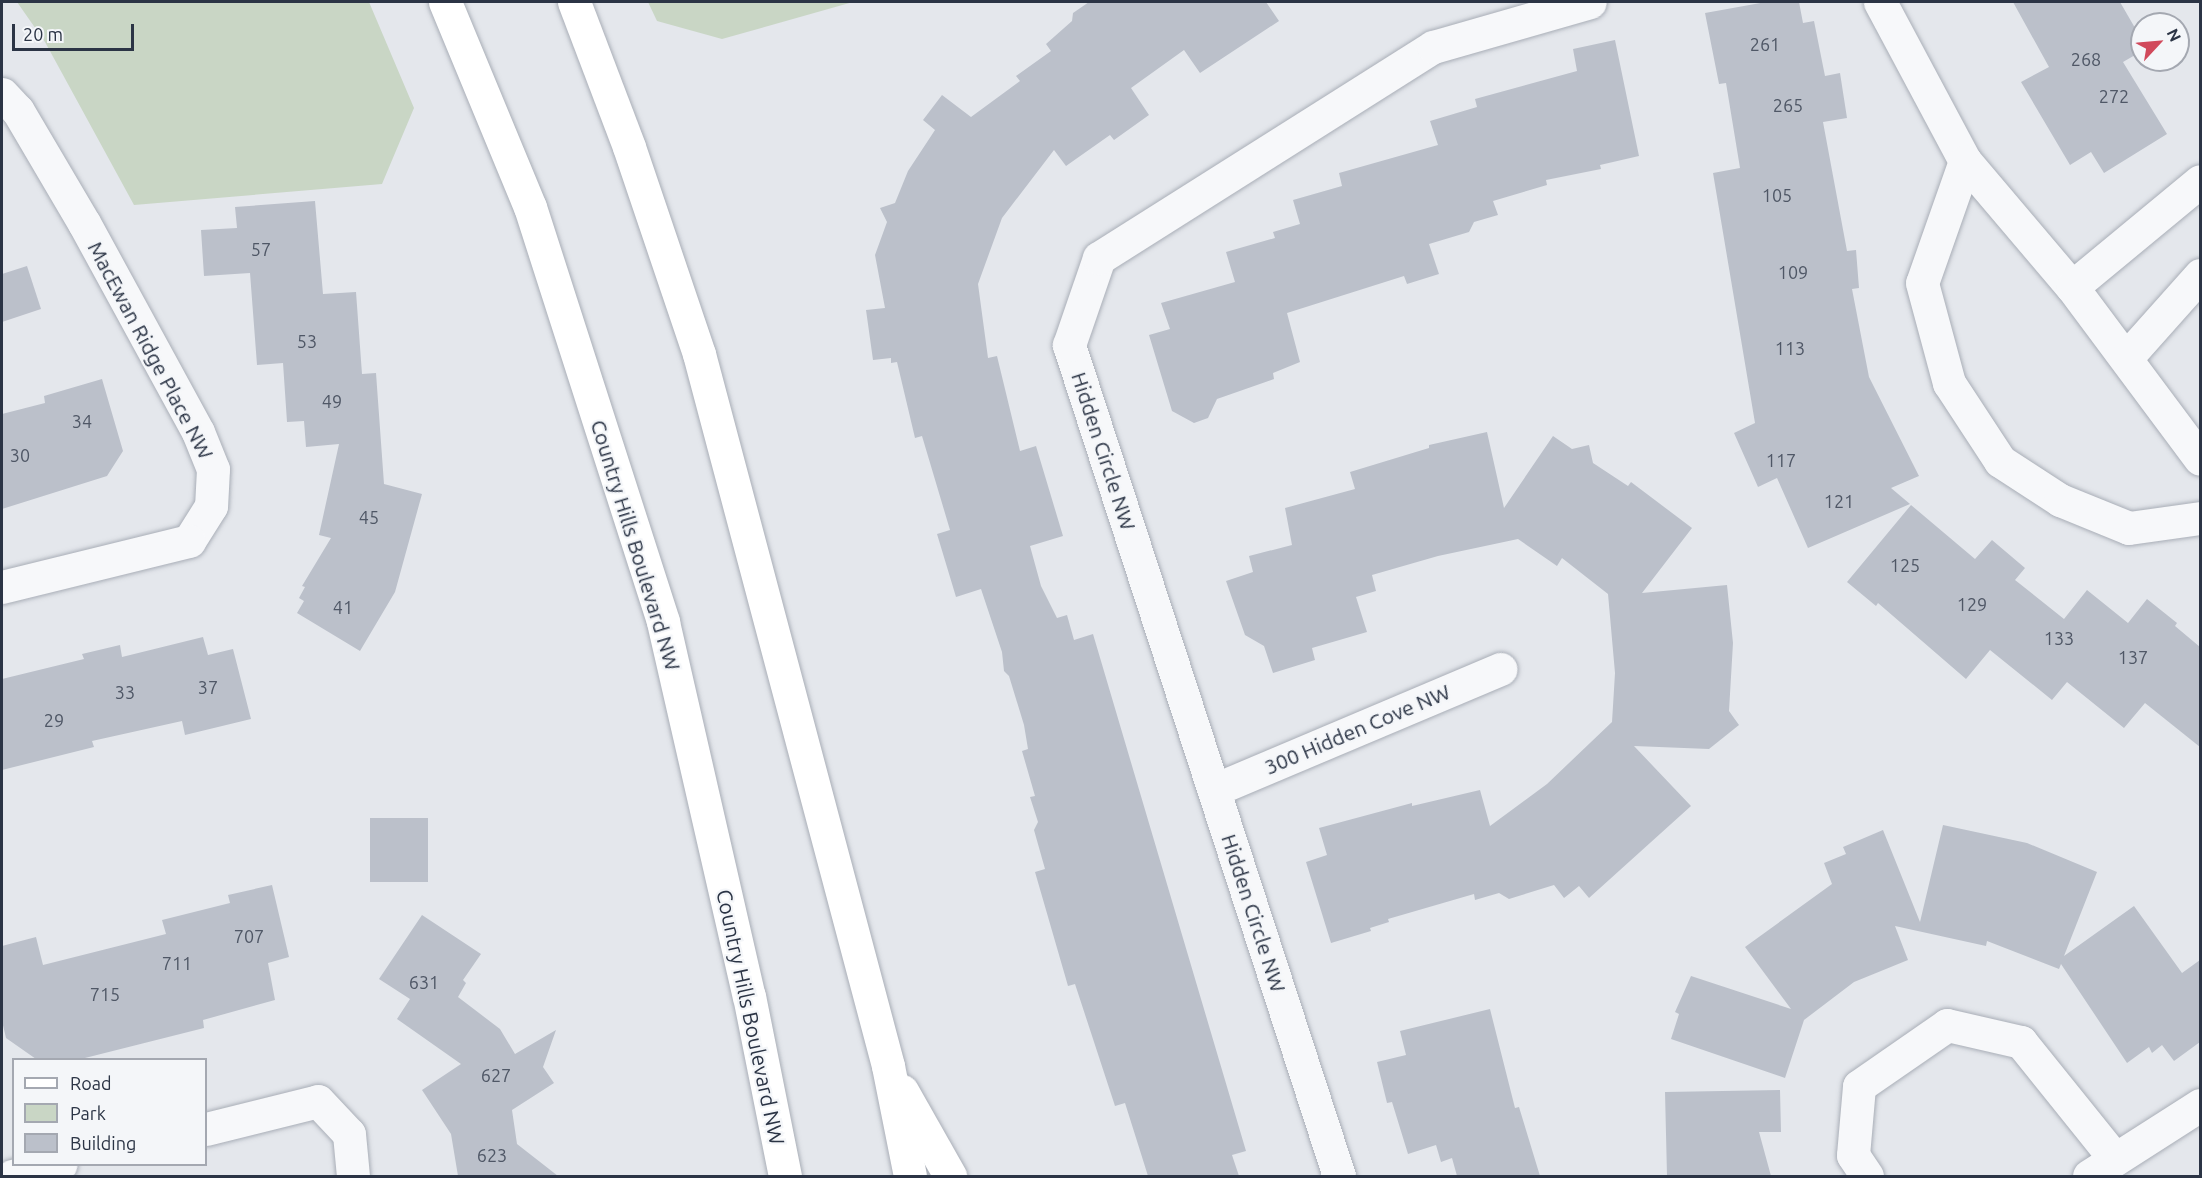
<!DOCTYPE html>
<html>
<head>
<meta charset="utf-8">
<style>
	body { margin:0 }
	#map { position:relative; width:2202px; height:1178px; overflow:hidden; background:#e4e7ec; font-family:Ubuntu,sans-serif }
	div>[style] { position:absolute }
	[style*='--x'] { left:calc(var(--x)*1px); top:calc(var(--y)*1px); width:calc(var(--w)*1px); rotate:calc(var(--a)*1deg) }
	.green>* { inset:0; background:#c9d6c5 }
	.building>* { inset:0; background:#bbc0ca; transform-origin:0 0 }
	.roads { filter:drop-shadow(0 0 2px #a9aeb7) drop-shadow(0 0 2px #a9aeb7) }
	.minor>* { height:33px; margin:-16.5px; padding:0 16.5px; transform-origin:16.5px; border-radius:16.5px; background:#f7f8fa }
	.major>* { height:33px; margin:-16.5px; padding:0 16.5px; transform-origin:16.5px; border-radius:16.5px; background:#fff }
	span { translate:-50% -50%; white-space:nowrap; text-align:center; line-height:1.15; -webkit-text-stroke:4.5px #f4f6f9; paint-order:stroke }
	.number-label { font-size:18px; color:#4f5766 }
	.number-label span { -webkit-text-stroke-width:0 }
	.street-label { font-size:21px; color:#2b3445 }
	.frame { position:absolute; inset:0; border:3px solid #2b3445; pointer-events:none }
	.legend { position:absolute; left:12px; top:1058px; width:195px; height:108px; box-sizing:border-box; background:#f4f6f9; border:2px solid #a4a8b1; margin:0; padding:8px 10px; list-style:none; font-size:18px; color:#2b3445 }
	.legend li { display:flex; align-items:center; gap:12px; height:30px }
	.legend b { width:30px; border:2px solid #a4a8b1 }
	.north { position:absolute; left:2130px; top:12px; width:60px; height:60px; box-sizing:border-box; background:#f4f6f9; border:2px solid #a4a8b1; border-radius:50%; rotate:64deg; font-size:16px; font-weight:700; line-height:24px; text-align:center; color:#2b3445 }
	.north::after { content:''; display:block; margin:auto; width:21px; height:27px; background:#d1495b; clip-path:polygon(50% 0,100% 100%,50% 72%,0 100%) }
	.scale { position:absolute; left:12px; top:24px; width:122px; height:27px; box-sizing:border-box; border:3px solid #2b3445; border-top:0; padding-left:8px; font-size:18px; line-height:21px; white-space:nowrap; color:#2b3445; -webkit-text-stroke:4px #f4f6f9; paint-order:stroke }
</style>
</head>
<body>
<div id="map">
	<div class="green">
		<i style="clip-path:polygon(17px 2px,369px 2px,414px 108px,382px 184px,134px 205px,45px 42px)"></i>
		<i style="clip-path:polygon(648px 2px,853px 2px,722px 39px,657px 21px)"></i>
	</div>
	<div class="building">
		<i style="clip-path:polygon(1089px 2px,1266px 2px,1279px 21px,1200px 73px,1184px 50px,1131px 88px,1149px 115px,1114px 140px,1110px 135px,1066px 166px,1054px 150px,1002px 218px,978px 284px,988px 358px,997px 356px,1020px 451px,1036px 446px,1063px 536px,1030px 546px,1041px 586px,1057px 618px,1067px 615px,1074px 640px,1093px 634px,1246px 1151px,1232px 1155px,1239px 1176px,1148px 1176px,1125px 1103px,1115px 1106px,1075px 984px,1068px 986px,1035px 872px,1045px 869px,1034px 830px,1038px 822px,1030px 797px,1035px 796px,1022px 751px,1028px 749px,1024px 725px,1009px 676px,1004px 671px,1002px 652px,981px 589px,956px 597px,937px 534px,950px 530px,922px 436px,915px 438px,897px 362px,891px 363px,891px 358px,873px 360px,866px 310px,885px 308px,875px 255px,887px 222px,880px 208px,895px 203px,908px 171px,935px 130px,923px 120px,942px 95px,971px 117px,1020px 81px,1016px 76px,1051px 51px,1046px 44px,1072px 21px,1073px 13px)"></i>
		<i style="clip-path:polygon(1766px 2px,1799px 2px,1803px 23px,1814px 21px,1825px 76px,1840px 73px,1847px 118px,1823px 122px,1847px 251px,1856px 250px,1859px 288px,1852px 289px,1869px 377px,1919px 476px,1891px 488px,1910px 504px,1808px 548px,1777px 478px,1758px 487px,1734px 433px,1755px 423px,1713px 173px,1740px 168px,1726px 83px,1719px 84px,1705px 13px)"></i>
		<i style="clip-path:polygon(2013px 2px,2120px 2px,2142px 40px,2142px 51px,2123px 62px,2167px 134px,2104px 173px,2091px 152px,2070px 165px,2021px 82px,2049px 67px)"></i>
		<i style="clip-path:polygon(1615px 40px,1639px 156px,1600px 165px,1601px 169px,1546px 180px,1547px 185px,1493px 201px,1498px 215px,1474px 222px,1469px 232px,1429px 244px,1439px 274px,1407px 284px,1404px 276px,1287px 313px,1300px 362px,1273px 373px,1274px 379px,1217px 399px,1208px 418px,1194px 423px,1172px 411px,1149px 335px,1170px 329px,1161px 303px,1235px 282px,1226px 252px,1275px 238px,1273px 232px,1300px 224px,1293px 200px,1342px 186px,1339px 173px,1438px 145px,1430px 121px,1477px 107px,1475px 99px,1577px 71px,1573px 49px)"></i>
		<i style="clip-path:polygon(315px 201px,323px 294px,356px 292px,362px 374px,376px 373px,384px 484px,422px 494px,395px 592px,360px 651px,297px 613px,304px 601px,299px 598px,305px 587px,302px 586px,331px 538px,319px 535px,339px 444px,306px 447px,304px 421px,287px 422px,283px 363px,257px 365px,250px 273px,204px 276px,201px 230px,237px 228px,235px 207px)"></i>
		<i style="clip-path:polygon(27px 266px,41px 309px,2px 322px,2px 274px)"></i>
		<i style="clip-path:polygon(102px 379px,123px 451px,107px 476px,2px 509px,2px 414px,45px 403px,44px 396px)"></i>
		<i style="clip-path:polygon(1487px 432px,1504px 508px,1553px 436px,1572px 449px,1589px 445px,1593px 463px,1628px 486px,1631px 482px,1692px 528px,1642px 593px,1727px 585px,1733px 643px,1729px 711px,1739px 725px,1709px 749px,1634px 746px,1691px 806px,1589px 898px,1579px 886px,1564px 898px,1554px 885px,1509px 899px,1499px 893px,1475px 900px,1474px 894px,1388px 919px,1389px 922px,1370px 928px,1371px 931px,1331px 943px,1306px 862px,1327px 855px,1319px 828px,1412px 803px,1412px 806px,1480px 790px,1490px 826px,1547px 784px,1612px 722px,1615px 673px,1608px 594px,1562px 558px,1557px 566px,1518px 539px,1438px 556px,1372px 575px,1376px 591px,1356px 597px,1367px 632px,1312px 648px,1315px 660px,1273px 673px,1264px 646px,1245px 635px,1226px 581px,1253px 572px,1249px 556px,1292px 545px,1285px 508px,1355px 489px,1350px 472px,1429px 448px,1429px 445px)"></i>
		<i style="clip-path:polygon(1911px 505px,1975px 559px,1992px 540px,2025px 568px,2015px 580px,2064px 619px,2087px 590px,2128px 623px,2147px 599px,2177px 623px,2175px 626px,2200px 647px,2200px 747px,2145px 703px,2124px 728px,2067px 682px,2052px 700px,1990px 650px,1966px 679px,1878px 603px,1876px 606px,1847px 582px)"></i>
		<i style="clip-path:polygon(203px 637px,208px 655px,233px 649px,251px 719px,185px 735px,182px 721px,92px 741px,94px 747px,2px 770px,2px 679px,84px 659px,82px 654px,120px 645px,122px 657px)"></i>
		<i style="left:428px;top:818px;width:64px;height:58px;rotate:90deg"></i>
		<i style="clip-path:polygon(1943px 825px,2027px 843px,2097px 872px,2064px 956px,2134px 906px,2182px 973px,2200px 960px,2200px 1042px,2174px 1061px,2162px 1045px,2152px 1053px,2149px 1047px,2127px 1063px,2061px 964px,2059px 969px,1987px 941px,1986px 946px,1895px 926px,1908px 960px,1854px 982px,1804px 1020px,1785px 1078px,1671px 1039px,1679px 1014px,1675px 1012px,1691px 976px,1791px 1009px,1745px 947px,1832px 884px,1824px 863px,1846px 854px,1843px 847px,1883px 830px,1920px 922px)"></i>
		<i style="clip-path:polygon(272px 885px,289px 957px,268px 963px,275px 1000px,203px 1020px,204px 1028px,81px 1059px,36px 1059px,6px 1038px,2px 1021px,2px 946px,36px 937px,43px 965px,166px 934px,162px 920px,230px 903px,228px 895px)"></i>
		<i style="clip-path:polygon(422px 915px,481px 954px,463px 980px,466px 983px,458px 997px,500px 1029px,515px 1054px,556px 1030px,543px 1067px,554px 1083px,512px 1110px,517px 1144px,558px 1176px,458px 1176px,451px 1134px,422px 1090px,461px 1064px,397px 1019px,410px 999px,379px 979px)"></i>
		<i style="clip-path:polygon(1490px 1009px,1515px 1108px,1519px 1107px,1540px 1176px,1457px 1176px,1452px 1158px,1441px 1162px,1436px 1145px,1408px 1154px,1392px 1102px,1387px 1103px,1377px 1062px,1406px 1055px,1400px 1031px)"></i>
		<i style="clip-path:polygon(1780px 1090px,1781px 1132px,1759px 1132px,1771px 1176px,1667px 1176px,1665px 1092px)"></i>
	</div>
	<div class="roads">
		<div class="minor">
			<i style="--x:1880;--y:2;--w:180;--a:61.9"></i>
			<i style="--x:1965;--y:161;--w:165;--a:49.7"></i>
			<i style="--x:2072;--y:287;--w:214;--a:53.3"></i>
			<i style="--x:2;--y:94;--w:23;--a:47"></i>
			<i style="--x:18;--y:111;--w:130;--a:59.5"></i>
			<i style="--x:84;--y:223;--w:238;--a:61.4"></i>
			<i style="--x:198;--y:432;--w:40;--a:68"></i>
			<i style="--x:213;--y:469;--w:37;--a:93"></i>
			<i style="--x:211;--y:506;--w:41;--a:122.2"></i>
			<i style="--x:189;--y:541;--w:193;--a:166.2"></i>
			<i style="--x:1965;--y:161;--w:129;--a:109.4"></i>
			<i style="--x:1922;--y:283;--w:104;--a:74.9"></i>
			<i style="--x:1949;--y:383;--w:93;--a:56.8"></i>
			<i style="--x:2000;--y:461;--w:72;--a:33"></i>
			<i style="--x:2060;--y:500;--w:74;--a:22.1"></i>
			<i style="--x:2129;--y:528;--w:72;--a:-8"></i>
			<i style="--x:2072;--y:287;--w:166;--a:-39.6"></i>
			<i style="--x:2127;--y:357;--w:110;--a:-48.3"></i>
			<i style="--x:1214;--y:790;--w:311;--a:-22.9"></i>
			<i style="--x:206;--y:1129;--w:115;--a:-14"></i>
			<i style="--x:318;--y:1101;--w:45;--a:46.8"></i>
			<i style="--x:349;--y:1134;--w:42;--a:84.6"></i>
			<i style="--x:12;--y:1176;--w:50;--a:-13.8"></i>
			<i style="--x:1339;--y:1176;--w:874;--a:-108"></i>
			<i style="--x:1069;--y:345;--w:92;--a:-71"></i>
			<i style="--x:1099;--y:258;--w:395;--a:-32.3"></i>
			<i style="--x:1433;--y:47;--w:163;--a:-16"></i>
			<i style="--x:1867;--y:1176;--w:25;--a:-124"></i>
			<i style="--x:1853;--y:1155;--w:69;--a:-85"></i>
			<i style="--x:1859;--y:1086;--w:107;--a:-34.7"></i>
			<i style="--x:1947;--y:1025;--w:76;--a:12.9"></i>
			<i style="--x:2021;--y:1042;--w:150;--a:51.2"></i>
			<i style="--x:2089;--y:1176;--w:132;--a:-32.6"></i>
		</div>
		<div class="major">
			<i style="--x:445;--y:2;--w:222;--a:67.5"></i>
			<i style="--x:530;--y:207;--w:436;--a:72.2"></i>
			<i style="--x:663;--y:622;--w:384;--a:77.1"></i>
			<i style="--x:749;--y:996;--w:184;--a:78.7"></i>
			<i style="--x:574;--y:2;--w:155;--a:69.2"></i>
			<i style="--x:629;--y:147;--w:219;--a:71.3"></i>
			<i style="--x:699;--y:354;--w:737;--a:75.13"></i>
			<i style="--x:888;--y:1066;--w:112;--a:78.7"></i>
			<i style="--x:902;--y:1091;--w:98;--a:60.5"></i>
		</div>
	</div>
	<div class="number-label">
		<span style="left:1765px;top:44px">261</span>
		<span style="left:2086px;top:59px">268</span>
		<span style="left:2114px;top:96px">272</span>
		<span style="left:1788px;top:105px">265</span>
		<span style="left:1777px;top:195px">105</span>
		<span style="left:261px;top:249px">57</span>
		<span style="left:1793px;top:272px">109</span>
		<span style="left:307px;top:341px">53</span>
		<span style="left:1790px;top:348px">113</span>
		<span style="left:332px;top:401px">49</span>
		<span style="left:82px;top:421px">34</span>
		<span style="left:20px;top:455px">30</span>
		<span style="left:1781px;top:460px">117</span>
		<span style="left:1839px;top:501px">121</span>
		<span style="left:369px;top:517px">45</span>
		<span style="left:1905px;top:565px">125</span>
		<span style="left:1972px;top:604px">129</span>
		<span style="left:343px;top:607px">41</span>
		<span style="left:2059px;top:638px">133</span>
		<span style="left:2133px;top:657px">137</span>
		<span style="left:208px;top:687px">37</span>
		<span style="left:125px;top:692px">33</span>
		<span style="left:54px;top:720px">29</span>
		<span style="left:249px;top:936px">707</span>
		<span style="left:177px;top:963px">711</span>
		<span style="left:424px;top:982px">631</span>
		<span style="left:105px;top:994px">715</span>
		<span style="left:496px;top:1075px">627</span>
		<span style="left:492px;top:1155px">623</span>
	</div>
	<div class="street-label">
		<span style="left:151px;top:350px;rotate:62deg">MacEwan Ridge Place NW</span>
		<span style="left:1104px;top:451px;rotate:72deg">Hidden Circle NW</span>
		<span style="left:636px;top:545px;rotate:73deg">Country Hills Boulevard NW</span>
		<span style="left:1357px;top:729px;rotate:-23deg">300 Hidden Cove NW</span>
		<span style="left:1254px;top:913px;rotate:72deg">Hidden Circle NW</span>
		<span style="left:751px;top:1017px;rotate:78deg">Country Hills Boulevard NW</span>
	</div>
	<div class="frame"></div>
	<ul class="legend">
	<li><b style="height:8px;background:#fff"></b>Road</li>
	<li><b style="height:16px;background:#c9d6c5"></b>Park</li>
	<li><b style="height:16px;background:#bbc0ca"></b>Building</li>
	</ul>
	<div class="north">N</div>
	<div class="scale">20 m</div>
</div>
</body>
</html>
